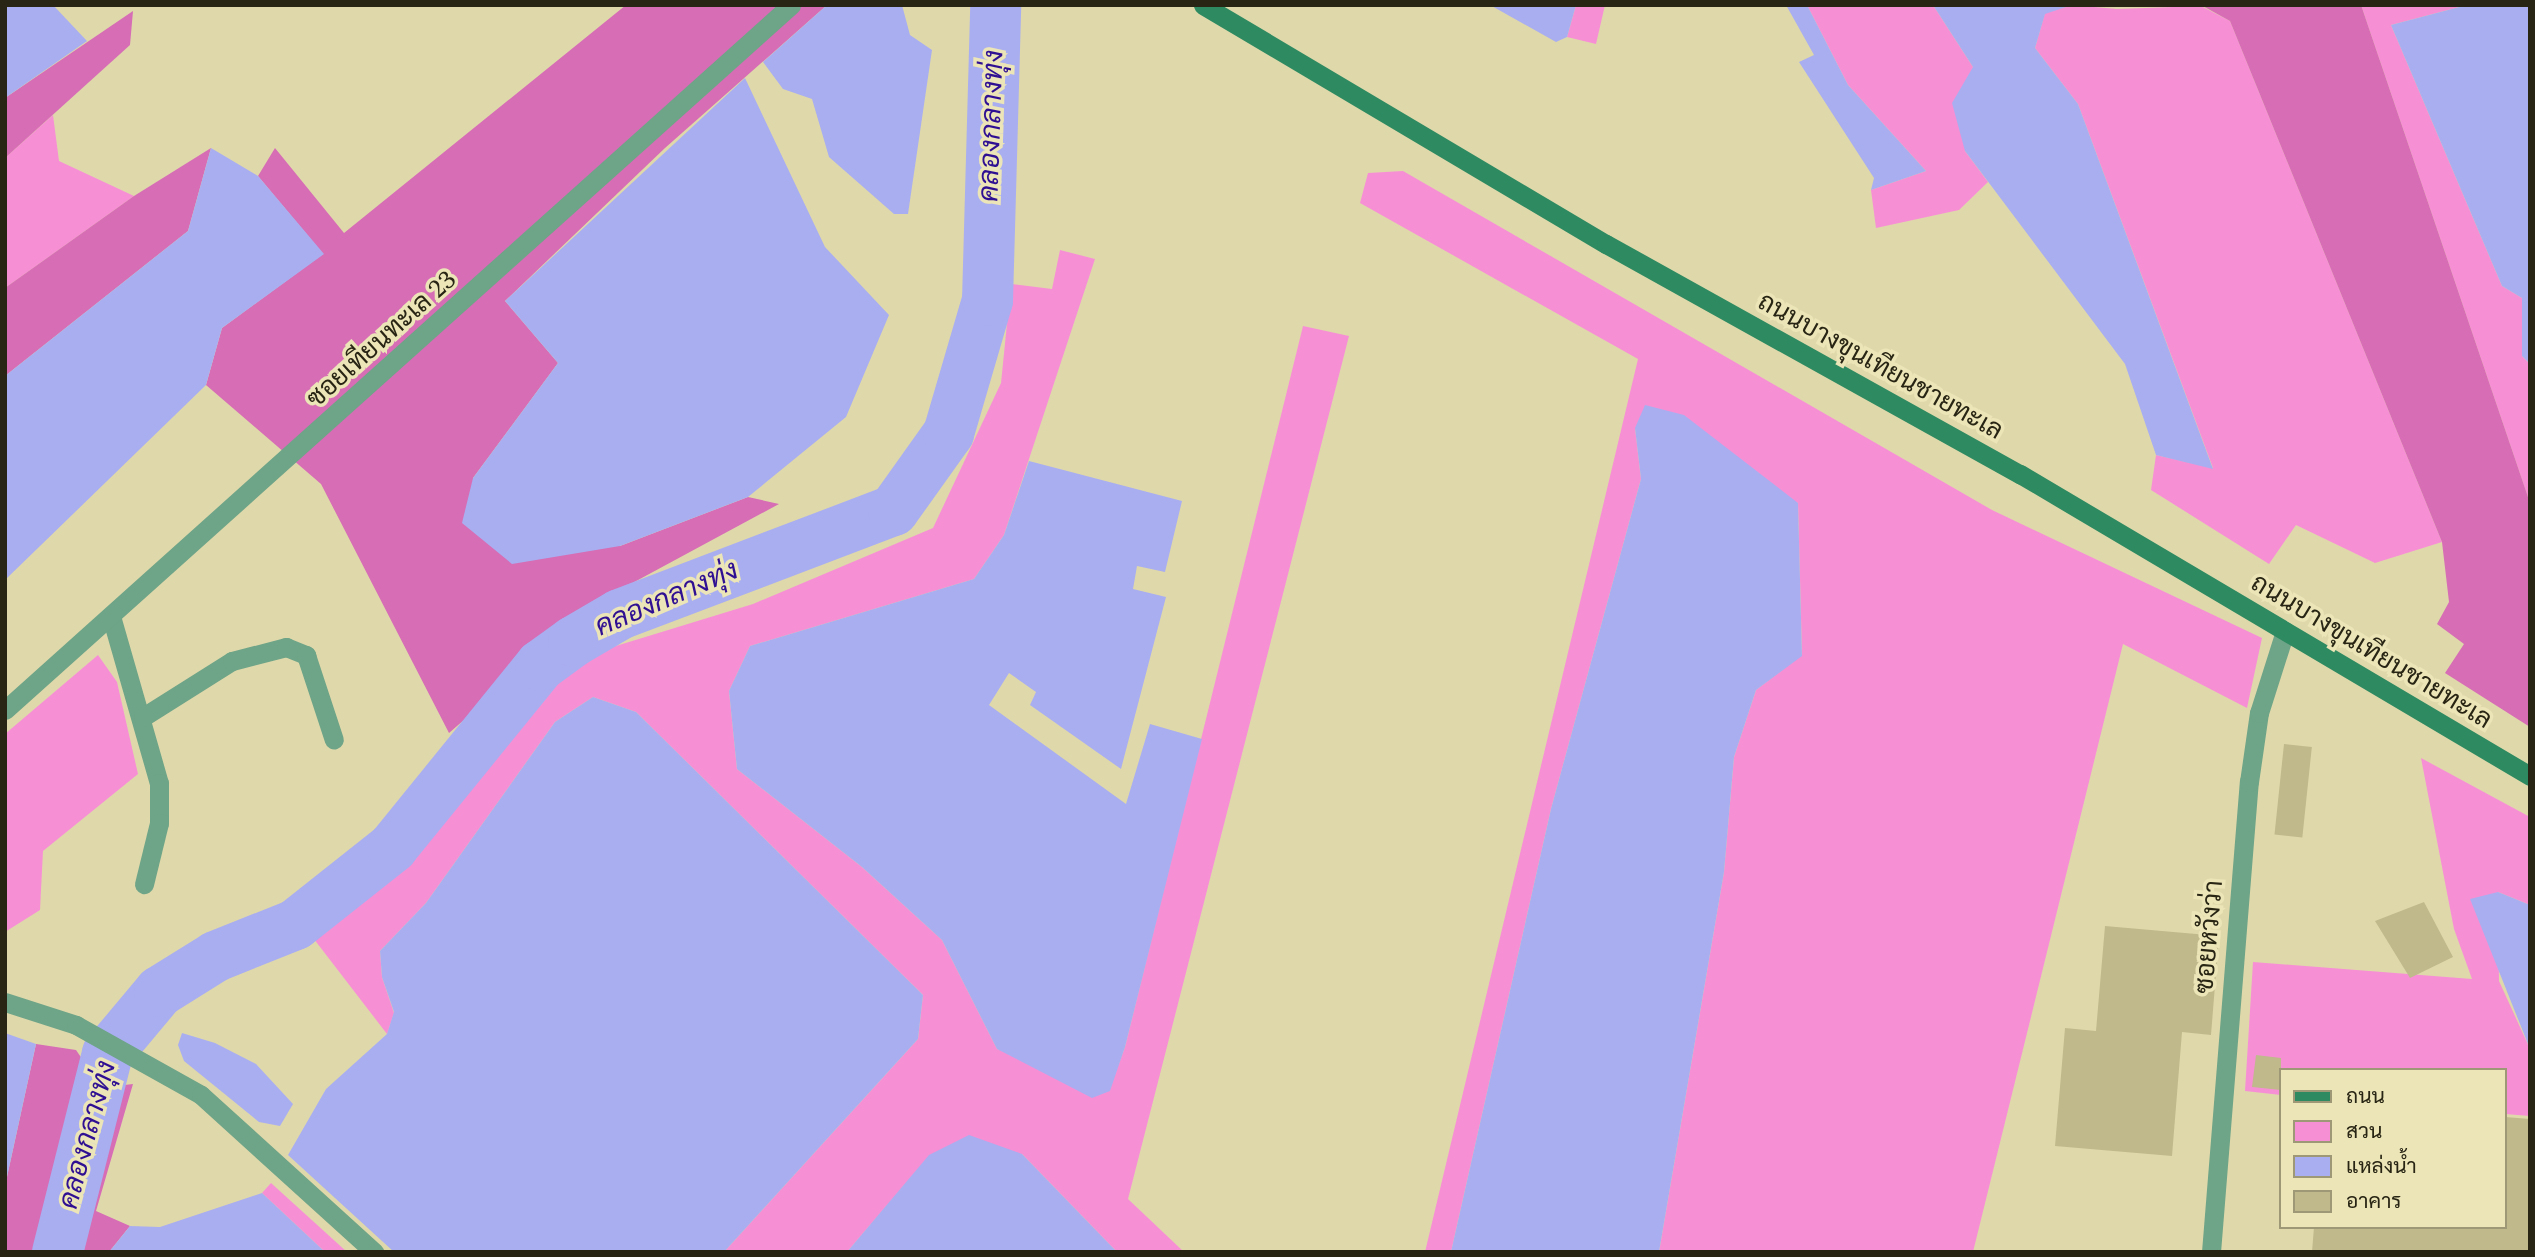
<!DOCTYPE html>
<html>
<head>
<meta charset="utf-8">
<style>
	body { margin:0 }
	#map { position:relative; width:2535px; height:1257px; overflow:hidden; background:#dfd8ab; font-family:Spectral,Sarabun,serif }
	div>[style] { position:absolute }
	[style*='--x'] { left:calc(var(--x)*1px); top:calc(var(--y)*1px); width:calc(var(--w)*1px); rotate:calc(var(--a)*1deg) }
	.green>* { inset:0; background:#f78fd5 }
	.forest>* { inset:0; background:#d66db5 }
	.water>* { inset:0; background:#a9aef0 }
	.river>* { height:51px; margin:-25.5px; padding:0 25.5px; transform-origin:25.5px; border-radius:25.5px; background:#a9aef0 }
	.building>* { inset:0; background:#bfb98c; transform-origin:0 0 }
	.minor>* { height:19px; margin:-9.5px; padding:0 9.5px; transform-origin:9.5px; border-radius:9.5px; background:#6ea487 }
	.secondary>* { height:19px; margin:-9.5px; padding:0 9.5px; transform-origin:9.5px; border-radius:9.5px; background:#2e8a61 }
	span { translate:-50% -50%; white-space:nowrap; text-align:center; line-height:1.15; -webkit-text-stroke:7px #ece5b8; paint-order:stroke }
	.street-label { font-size:26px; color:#282514 }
	.water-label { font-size:28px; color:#2f0f92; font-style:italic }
	.frame { position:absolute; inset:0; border:7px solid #282514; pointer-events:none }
	.legend { position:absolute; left:2279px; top:1068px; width:228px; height:161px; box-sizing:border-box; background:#ece5b8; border:2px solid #9e9876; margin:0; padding:9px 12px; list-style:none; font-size:21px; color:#282514 }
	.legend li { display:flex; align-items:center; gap:14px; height:35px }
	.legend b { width:35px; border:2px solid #9e9876 }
</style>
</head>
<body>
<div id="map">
	<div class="green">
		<i style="clip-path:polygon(1576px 5px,1605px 5px,1596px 44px,1567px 37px)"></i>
		<i style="clip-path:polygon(1807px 5px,1933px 5px,1973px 67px,1965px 151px,1988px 182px,1959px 210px,1876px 228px,1871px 190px,1926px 171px,1848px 85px)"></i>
		<i style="clip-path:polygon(2072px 5px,2117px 9px,2201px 6px,2230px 21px,2442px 542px,2375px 563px,2296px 525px,2269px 564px,2151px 490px,2156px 455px,2213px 468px,2078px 104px,2035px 48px,2045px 13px)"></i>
		<i style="clip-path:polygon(2361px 5px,2467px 5px,2391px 25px,2502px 286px,2522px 298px,2522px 356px,2530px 364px,2530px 503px)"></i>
		<i style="clip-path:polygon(53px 115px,59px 161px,134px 196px,5px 288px,5px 158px)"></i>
		<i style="clip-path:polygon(1403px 171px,1992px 510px,2262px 638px,2247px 708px,2123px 644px,1973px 1252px,1659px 1252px,1724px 872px,1734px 757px,1756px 690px,1802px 655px,1798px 503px,1635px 428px,1641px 479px,1551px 809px,1451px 1252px,1425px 1252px,1638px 359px,1360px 203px,1368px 173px)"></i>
		<i style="clip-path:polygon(1060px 250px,1095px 259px,1004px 535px,974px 579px,750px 646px,729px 691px,737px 769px,862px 867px,942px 940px,997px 1049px,1109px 1091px,1125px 1047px,1303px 326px,1349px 336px,1128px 1199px,1184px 1252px,1117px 1252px,1022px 1154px,929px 1156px,847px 1252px,724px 1252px,918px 1039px,923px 995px,636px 712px,593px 697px,555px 722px,426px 903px,380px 951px,382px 977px,394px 1013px,387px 1034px,307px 930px,376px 883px,580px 657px,753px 604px,933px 528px,1001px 383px,1011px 284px,1052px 289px)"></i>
		<i style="clip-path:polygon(98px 655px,117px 682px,138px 774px,43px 851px,40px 910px,5px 932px,5px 734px)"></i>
		<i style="clip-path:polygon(2421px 758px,2530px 817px,2530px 905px,2498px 892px,2499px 981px,2530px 1049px,2530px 1116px,2505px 1114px,2505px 1070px,2281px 1070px,2281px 1095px,2245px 1091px,2253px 962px,2472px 979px,2454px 929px)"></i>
		<i style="clip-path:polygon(271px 1183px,347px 1252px,325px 1252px,262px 1193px)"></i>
	</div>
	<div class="forest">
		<i style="clip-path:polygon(626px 5px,827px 5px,665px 148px,505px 301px,558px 363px,473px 478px,620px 546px,748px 497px,779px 504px,601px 600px,449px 733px,321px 484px,206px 385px,222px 328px,323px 254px,258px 176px,275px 148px,344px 233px)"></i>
		<i style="clip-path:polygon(2201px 5px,2361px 5px,2530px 503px,2530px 727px,2445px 673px,2464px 644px,2437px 624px,2449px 602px,2442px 542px,2230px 21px)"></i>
		<i style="clip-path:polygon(133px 11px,130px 45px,5px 158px,5px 98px)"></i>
		<i style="clip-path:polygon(211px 148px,188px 231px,5px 376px,5px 288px,134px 196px)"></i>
		<i style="clip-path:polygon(36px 1044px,76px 1050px,85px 1063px,80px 1108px,45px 1252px,5px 1252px,5px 1186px)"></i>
		<i style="clip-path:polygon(133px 1084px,96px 1211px,130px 1226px,109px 1252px,79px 1252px,116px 1086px)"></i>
	</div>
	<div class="water">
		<i style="clip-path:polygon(5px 5px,53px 5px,87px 41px,5px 98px)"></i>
		<i style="clip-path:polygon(827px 5px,902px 5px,910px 35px,932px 50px,908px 214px,894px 214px,829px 157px,812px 99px,783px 89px,763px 62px)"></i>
		<i style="clip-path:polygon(1490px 5px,1576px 5px,1567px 37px,1556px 42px)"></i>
		<i style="clip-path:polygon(1786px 5px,1807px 5px,1848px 85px,1926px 171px,1871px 190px,1874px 178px,1799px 62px,1814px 55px)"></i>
		<i style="clip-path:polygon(1933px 5px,2072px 5px,2045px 14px,2035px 48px,2078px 104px,2213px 469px,2156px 455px,2125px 364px,1965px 151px,1952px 103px,1973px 67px)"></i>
		<i style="clip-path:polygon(2467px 5px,2530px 5px,2530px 364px,2522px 356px,2522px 298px,2502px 286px,2391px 25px)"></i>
		<i style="clip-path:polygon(745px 78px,825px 247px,889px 315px,846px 417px,748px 497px,620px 546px,512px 564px,462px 523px,473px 478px,558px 363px,505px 301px)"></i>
		<i style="clip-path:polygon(211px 148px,258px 176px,324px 254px,222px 328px,206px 385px,5px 580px,5px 376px,188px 231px)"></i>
		<i style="clip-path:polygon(1645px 405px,1684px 415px,1798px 503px,1802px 656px,1756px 690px,1734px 757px,1724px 872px,1659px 1252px,1451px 1252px,1551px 809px,1641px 479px,1635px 428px)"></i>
		<i style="clip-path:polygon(1029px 461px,1182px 501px,1165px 572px,1137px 566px,1133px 589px,1166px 597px,1121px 769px,1030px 705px,1036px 692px,1009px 673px,989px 705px,1126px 804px,1150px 724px,1202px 739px,1125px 1047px,1110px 1091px,1092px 1098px,997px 1049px,942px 940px,862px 867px,737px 769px,729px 691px,750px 646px,974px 579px,1004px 535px)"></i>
		<i style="clip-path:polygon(593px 697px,636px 712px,923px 995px,918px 1039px,724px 1252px,394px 1252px,288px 1155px,326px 1089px,387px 1034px,394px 1012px,382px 977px,380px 951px,426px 903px,555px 722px)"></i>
		<i style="clip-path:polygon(2498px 892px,2530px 905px,2530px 1049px,2470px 899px)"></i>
		<i style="clip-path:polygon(5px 1033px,36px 1044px,5px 1186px)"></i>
		<i style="clip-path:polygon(182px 1033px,215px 1043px,256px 1064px,293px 1104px,280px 1126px,259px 1122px,184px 1061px,178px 1045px)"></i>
		<i style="clip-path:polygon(969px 1135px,1022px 1154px,1117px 1252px,847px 1252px,929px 1155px)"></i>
		<i style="clip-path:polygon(262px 1193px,325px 1252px,109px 1252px,130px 1226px,160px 1227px)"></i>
	</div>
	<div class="river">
		<i style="--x:57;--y:1252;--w:205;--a:-75.9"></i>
		<i style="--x:107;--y:1053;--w:81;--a:-50"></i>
		<i style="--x:159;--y:991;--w:66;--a:-32"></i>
		<i style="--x:215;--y:956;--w:86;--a:-21.8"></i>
		<i style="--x:295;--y:924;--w:124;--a:-38.4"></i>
		<i style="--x:392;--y:847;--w:235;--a:-50.9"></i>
		<i style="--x:540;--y:665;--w:41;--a:-36"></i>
		<i style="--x:573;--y:641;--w:53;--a:-30.4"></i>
		<i style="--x:619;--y:614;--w:293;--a:-20.8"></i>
		<i style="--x:893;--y:510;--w:95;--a:-54.5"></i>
		<i style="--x:948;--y:433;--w:139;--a:-73.7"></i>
		<i style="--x:987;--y:300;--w:295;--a:-88.4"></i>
	</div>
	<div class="building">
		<i style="left:2284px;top:744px;width:28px;height:91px;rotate:6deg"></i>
		<i style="clip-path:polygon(2424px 902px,2453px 957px,2410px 978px,2375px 921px)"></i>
		<i style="clip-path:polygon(2105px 926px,2219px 936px,2211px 1035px,2182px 1032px,2172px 1156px,2055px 1146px,2065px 1028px,2096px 1031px)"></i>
		<i style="clip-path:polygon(2256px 1055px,2281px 1058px,2281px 1090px,2252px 1087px)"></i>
		<i style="clip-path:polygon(2505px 1117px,2530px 1119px,2530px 1252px,2312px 1252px,2314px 1227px,2505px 1227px)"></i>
	</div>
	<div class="minor">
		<i style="--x:111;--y:616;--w:174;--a:74"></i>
		<i style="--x:159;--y:783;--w:40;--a:90"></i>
		<i style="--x:159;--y:823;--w:63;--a:103.8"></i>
		<i style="--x:5;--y:710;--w:1056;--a:-41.89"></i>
		<i style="--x:143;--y:717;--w:105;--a:-32.2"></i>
		<i style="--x:232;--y:661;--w:56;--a:-14.5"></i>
		<i style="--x:286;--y:647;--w:22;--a:22"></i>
		<i style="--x:306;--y:655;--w:89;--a:71.8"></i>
		<i style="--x:5;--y:1002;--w:75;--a:17.9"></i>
		<i style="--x:76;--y:1025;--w:143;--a:29.2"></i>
		<i style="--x:201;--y:1095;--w:234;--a:42.2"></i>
		<i style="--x:2211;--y:1252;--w:472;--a:-85.4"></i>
		<i style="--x:2249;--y:782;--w:70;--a:-81.8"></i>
		<i style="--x:2259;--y:713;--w:86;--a:-72.4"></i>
	</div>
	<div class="secondary">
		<i style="--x:1203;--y:5;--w:469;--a:30.7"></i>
		<i style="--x:1606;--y:244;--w:474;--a:29.1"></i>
		<i style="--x:2020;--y:474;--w:593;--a:30.63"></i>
	</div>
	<div class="street-label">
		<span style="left:382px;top:340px;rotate:-42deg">ซอยเทียนทะเล 23</span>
		<span style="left:1880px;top:367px;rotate:29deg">ถนนบางขุนเทียนชายทะเล</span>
		<span style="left:2371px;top:652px;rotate:31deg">ถนนบางขุนเทียนชายทะเล</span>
		<span style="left:2210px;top:937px;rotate:-85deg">ซอยหวังว่า</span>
	</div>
	<div class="water-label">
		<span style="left:992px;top:126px;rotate:-88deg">คลองกลางทุ่ง</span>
		<span style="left:667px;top:599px;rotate:-23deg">คลองกลางทุ่ง</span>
		<span style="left:88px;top:1135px;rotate:-75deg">คลองกลางทุ่ง</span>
	</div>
	<div class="frame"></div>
	<ul class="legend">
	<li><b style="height:9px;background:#2e8a61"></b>ถนน</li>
	<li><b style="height:19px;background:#f78fd5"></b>สวน</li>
	<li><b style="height:19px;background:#a9aef0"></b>แหล่งน้ำ</li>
	<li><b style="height:19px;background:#bfb98c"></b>อาคาร</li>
	</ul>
</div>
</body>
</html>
